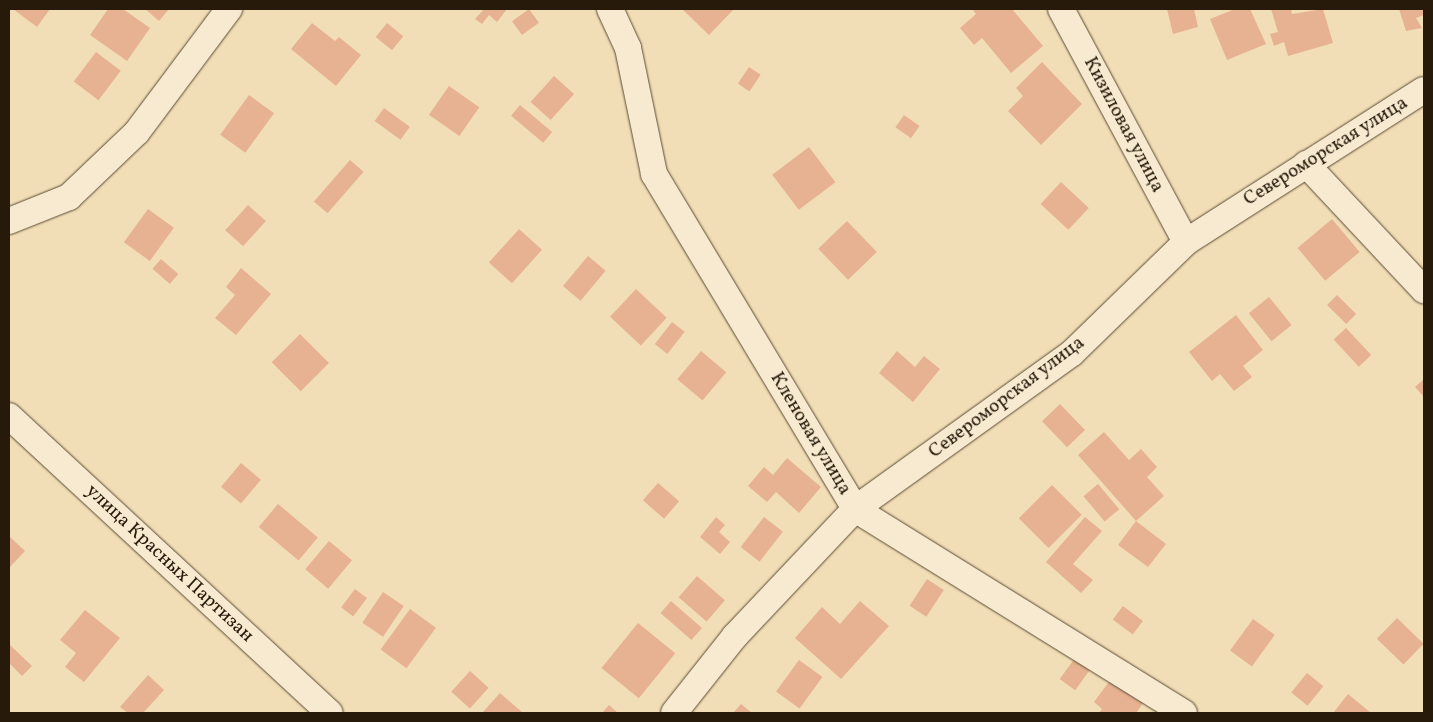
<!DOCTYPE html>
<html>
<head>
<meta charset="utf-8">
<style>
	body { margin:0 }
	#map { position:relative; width:1433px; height:722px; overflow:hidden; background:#f2deb6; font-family:Vollkorn,serif }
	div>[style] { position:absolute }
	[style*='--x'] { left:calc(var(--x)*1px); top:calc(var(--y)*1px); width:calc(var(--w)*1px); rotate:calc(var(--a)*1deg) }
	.building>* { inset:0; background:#e7b291; transform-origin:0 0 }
	.roads { filter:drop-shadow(0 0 1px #5a4b35) drop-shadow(0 0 1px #5a4b35) }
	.street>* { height:26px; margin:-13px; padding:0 13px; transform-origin:13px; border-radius:13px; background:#f7ead0 }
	span { translate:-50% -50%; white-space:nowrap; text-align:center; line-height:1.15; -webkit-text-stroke:5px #f7ead0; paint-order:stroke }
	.street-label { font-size:19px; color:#271a0a }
	.frame { position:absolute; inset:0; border:10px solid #271a0a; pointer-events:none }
</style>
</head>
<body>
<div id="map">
	<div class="building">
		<i style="clip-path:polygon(13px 9px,50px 9px,37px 27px)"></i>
		<i style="clip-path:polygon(108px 9px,123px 9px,150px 28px,127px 61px,90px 35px)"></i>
		<i style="clip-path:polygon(145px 9px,169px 9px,159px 21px)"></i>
		<i style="clip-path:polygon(484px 9px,507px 9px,497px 22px,489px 15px,482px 24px,475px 19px)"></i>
		<i style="left:529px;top:9px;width:17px;height:21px;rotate:54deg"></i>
		<i style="clip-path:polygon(682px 9px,734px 9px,709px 35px)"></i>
		<i style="clip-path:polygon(972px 9px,1012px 9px,1043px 46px,1011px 73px,982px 38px,974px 45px,960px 28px,976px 14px)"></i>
		<i style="clip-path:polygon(1167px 9px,1194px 9px,1198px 27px,1173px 34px)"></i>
		<i style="clip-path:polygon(1235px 9px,1250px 9px,1266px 44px,1227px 60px,1210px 19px)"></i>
		<i style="clip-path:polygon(1271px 9px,1291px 9px,1292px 14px,1323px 9px,1333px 43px,1288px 56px,1284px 42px,1274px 46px,1270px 34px,1278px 32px)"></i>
		<i style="clip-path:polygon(1399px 9px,1424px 9px,1424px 15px,1416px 18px,1422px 28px,1406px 31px)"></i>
		<i style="clip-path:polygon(312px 23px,335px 41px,339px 37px,361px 55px,336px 86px,291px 49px)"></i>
		<i style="left:387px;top:23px;width:21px;height:18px;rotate:39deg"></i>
		<i style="left:96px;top:52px;width:31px;height:37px;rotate:37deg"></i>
		<i style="clip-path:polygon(1042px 62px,1082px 104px,1041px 145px,1008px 111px,1023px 96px,1016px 88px)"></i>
		<i style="left:749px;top:67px;width:14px;height:20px;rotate:34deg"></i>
		<i style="left:554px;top:76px;width:27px;height:35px;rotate:42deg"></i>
		<i style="left:449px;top:86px;width:37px;height:35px;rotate:35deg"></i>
		<i style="left:249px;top:95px;width:31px;height:49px;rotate:36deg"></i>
		<i style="left:520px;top:105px;width:42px;height:14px;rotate:40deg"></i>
		<i style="left:384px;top:108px;width:32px;height:16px;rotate:36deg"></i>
		<i style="left:904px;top:115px;width:19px;height:15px;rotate:35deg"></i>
		<i style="left:809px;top:147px;width:44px;height:46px;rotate:53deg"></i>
		<i style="left:350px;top:160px;width:18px;height:55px;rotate:41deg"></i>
		<i style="left:1061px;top:182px;width:38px;height:30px;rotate:43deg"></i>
		<i style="left:248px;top:205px;width:24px;height:34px;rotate:42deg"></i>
		<i style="left:148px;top:209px;width:32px;height:41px;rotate:36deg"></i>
		<i style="left:1332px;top:219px;width:43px;height:45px;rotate:50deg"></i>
		<i style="left:847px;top:221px;width:43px;height:40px;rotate:46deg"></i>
		<i style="left:519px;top:229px;width:31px;height:45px;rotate:42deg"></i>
		<i style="left:588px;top:256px;width:23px;height:39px;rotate:40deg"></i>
		<i style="left:161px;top:259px;width:23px;height:13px;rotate:41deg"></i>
		<i style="clip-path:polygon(241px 268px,271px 294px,236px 335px,215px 318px,235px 295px,226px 287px)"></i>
		<i style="left:636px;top:289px;width:42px;height:38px;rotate:43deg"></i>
		<i style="left:1337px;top:295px;width:27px;height:14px;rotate:45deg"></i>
		<i style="left:1269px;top:297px;width:36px;height:26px;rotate:51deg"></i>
		<i style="clip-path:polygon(1236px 315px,1263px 350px,1243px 366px,1252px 377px,1234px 391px,1220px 374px,1212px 381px,1189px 352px)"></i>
		<i style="left:672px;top:322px;width:16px;height:28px;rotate:38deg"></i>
		<i style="left:1346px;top:328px;width:37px;height:17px;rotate:47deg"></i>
		<i style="left:300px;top:334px;width:41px;height:40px;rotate:45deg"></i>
		<i style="left:701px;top:351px;width:33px;height:37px;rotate:40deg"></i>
		<i style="clip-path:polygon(897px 351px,915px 367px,924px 356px,940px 369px,913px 402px,879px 373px)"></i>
		<i style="clip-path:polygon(1424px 379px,1424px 397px,1415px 387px)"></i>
		<i style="left:1060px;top:404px;width:36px;height:25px;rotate:46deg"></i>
		<i style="clip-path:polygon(1104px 432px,1129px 460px,1141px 449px,1157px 467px,1147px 477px,1164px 496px,1136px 521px,1166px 544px,1148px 567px,1118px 545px,1136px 521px,1078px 455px)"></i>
		<i style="clip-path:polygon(787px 458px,821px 487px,799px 513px,776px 492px,767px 502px,748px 486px,764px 467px,773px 475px)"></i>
		<i style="left:241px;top:463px;width:26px;height:31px;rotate:40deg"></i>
		<i style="left:658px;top:483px;width:28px;height:23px;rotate:41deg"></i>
		<i style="left:1098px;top:484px;width:33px;height:19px;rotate:50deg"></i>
		<i style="left:1052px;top:485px;width:42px;height:47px;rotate:45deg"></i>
		<i style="left:278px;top:504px;width:52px;height:30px;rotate:40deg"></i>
		<i style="clip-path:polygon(716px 517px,725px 525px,719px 532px,730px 542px,720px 554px,700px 537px)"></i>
		<i style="left:764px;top:517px;width:24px;height:38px;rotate:38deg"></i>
		<i style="clip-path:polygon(1085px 517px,1102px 531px,1073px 564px,1093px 580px,1081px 593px,1046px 562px)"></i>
		<i style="clip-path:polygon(9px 536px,25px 551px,9px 568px)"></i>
		<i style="left:329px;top:541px;width:30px;height:37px;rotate:40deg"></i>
		<i style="left:697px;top:576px;width:37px;height:28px;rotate:41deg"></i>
		<i style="left:927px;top:579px;width:20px;height:32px;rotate:33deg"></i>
		<i style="left:355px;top:589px;width:15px;height:23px;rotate:37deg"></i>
		<i style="left:383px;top:592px;width:25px;height:37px;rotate:34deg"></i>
		<i style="left:671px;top:601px;width:41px;height:16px;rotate:41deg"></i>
		<i style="clip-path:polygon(860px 601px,889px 626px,841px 679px,795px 638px,822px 607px,840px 624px)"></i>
		<i style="left:1123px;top:606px;width:25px;height:17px;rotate:37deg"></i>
		<i style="left:410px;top:609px;width:32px;height:50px;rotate:36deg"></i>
		<i style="clip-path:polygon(85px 610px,120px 638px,84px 682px,65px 667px,76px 653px,60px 640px)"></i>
		<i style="left:1397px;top:618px;width:37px;height:29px;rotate:44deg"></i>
		<i style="left:1253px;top:619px;width:27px;height:39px;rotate:36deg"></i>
		<i style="left:638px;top:623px;width:48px;height:58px;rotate:39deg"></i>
		<i style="clip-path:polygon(10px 645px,32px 666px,22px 676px,9px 663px)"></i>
		<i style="left:1075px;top:658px;width:19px;height:26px;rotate:36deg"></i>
		<i style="left:799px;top:660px;width:29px;height:39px;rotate:36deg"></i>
		<i style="left:470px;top:671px;width:25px;height:28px;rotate:42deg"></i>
		<i style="left:1307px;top:673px;width:21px;height:25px;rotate:39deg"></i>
		<i style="clip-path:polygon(148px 675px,164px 690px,143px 713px,128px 713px,120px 707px)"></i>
		<i style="clip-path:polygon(1114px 675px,1146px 699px,1136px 713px,1099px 713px,1102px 709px,1094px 702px)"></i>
		<i style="clip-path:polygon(500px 693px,522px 712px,521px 713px,482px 713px)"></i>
		<i style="clip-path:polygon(1348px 694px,1371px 713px,1333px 713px)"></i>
		<i style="clip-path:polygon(741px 704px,752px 713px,733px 713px)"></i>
		<i style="clip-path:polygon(609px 705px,618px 713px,602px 713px)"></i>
	</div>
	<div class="roads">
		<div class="street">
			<i style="--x:610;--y:9;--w:43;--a:65.2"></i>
			<i style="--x:628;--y:48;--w:129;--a:78.3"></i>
			<i style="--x:654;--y:174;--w:391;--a:59"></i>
			<i style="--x:855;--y:509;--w:387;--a:31.8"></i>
			<i style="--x:1061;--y:9;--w:264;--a:61.8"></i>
			<i style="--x:1306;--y:164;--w:173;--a:46.9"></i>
			<i style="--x:9;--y:221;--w:65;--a:-21.8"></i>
			<i style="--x:69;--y:197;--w:94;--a:-43.7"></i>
			<i style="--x:137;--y:132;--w:154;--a:-53.2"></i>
			<i style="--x:9;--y:416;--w:437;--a:42.8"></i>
			<i style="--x:674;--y:713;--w:98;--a:-51.6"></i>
			<i style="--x:735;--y:636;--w:175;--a:-46.6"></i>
			<i style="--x:855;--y:509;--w:267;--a:-35.7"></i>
			<i style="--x:1072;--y:353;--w:159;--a:-44.2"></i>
			<i style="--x:1186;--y:242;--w:282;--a:-32.6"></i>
		</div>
	</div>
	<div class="street-label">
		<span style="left:1123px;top:125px;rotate:62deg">Кизиловая улица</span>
		<span style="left:1326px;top:152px;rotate:-32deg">Североморская улица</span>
		<span style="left:1007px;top:398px;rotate:-37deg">Североморская улица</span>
		<span style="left:810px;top:434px;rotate:59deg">Кленовая улица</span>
		<span style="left:169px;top:564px;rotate:43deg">улица Красных Партизан</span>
	</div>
	<div class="frame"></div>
</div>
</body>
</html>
